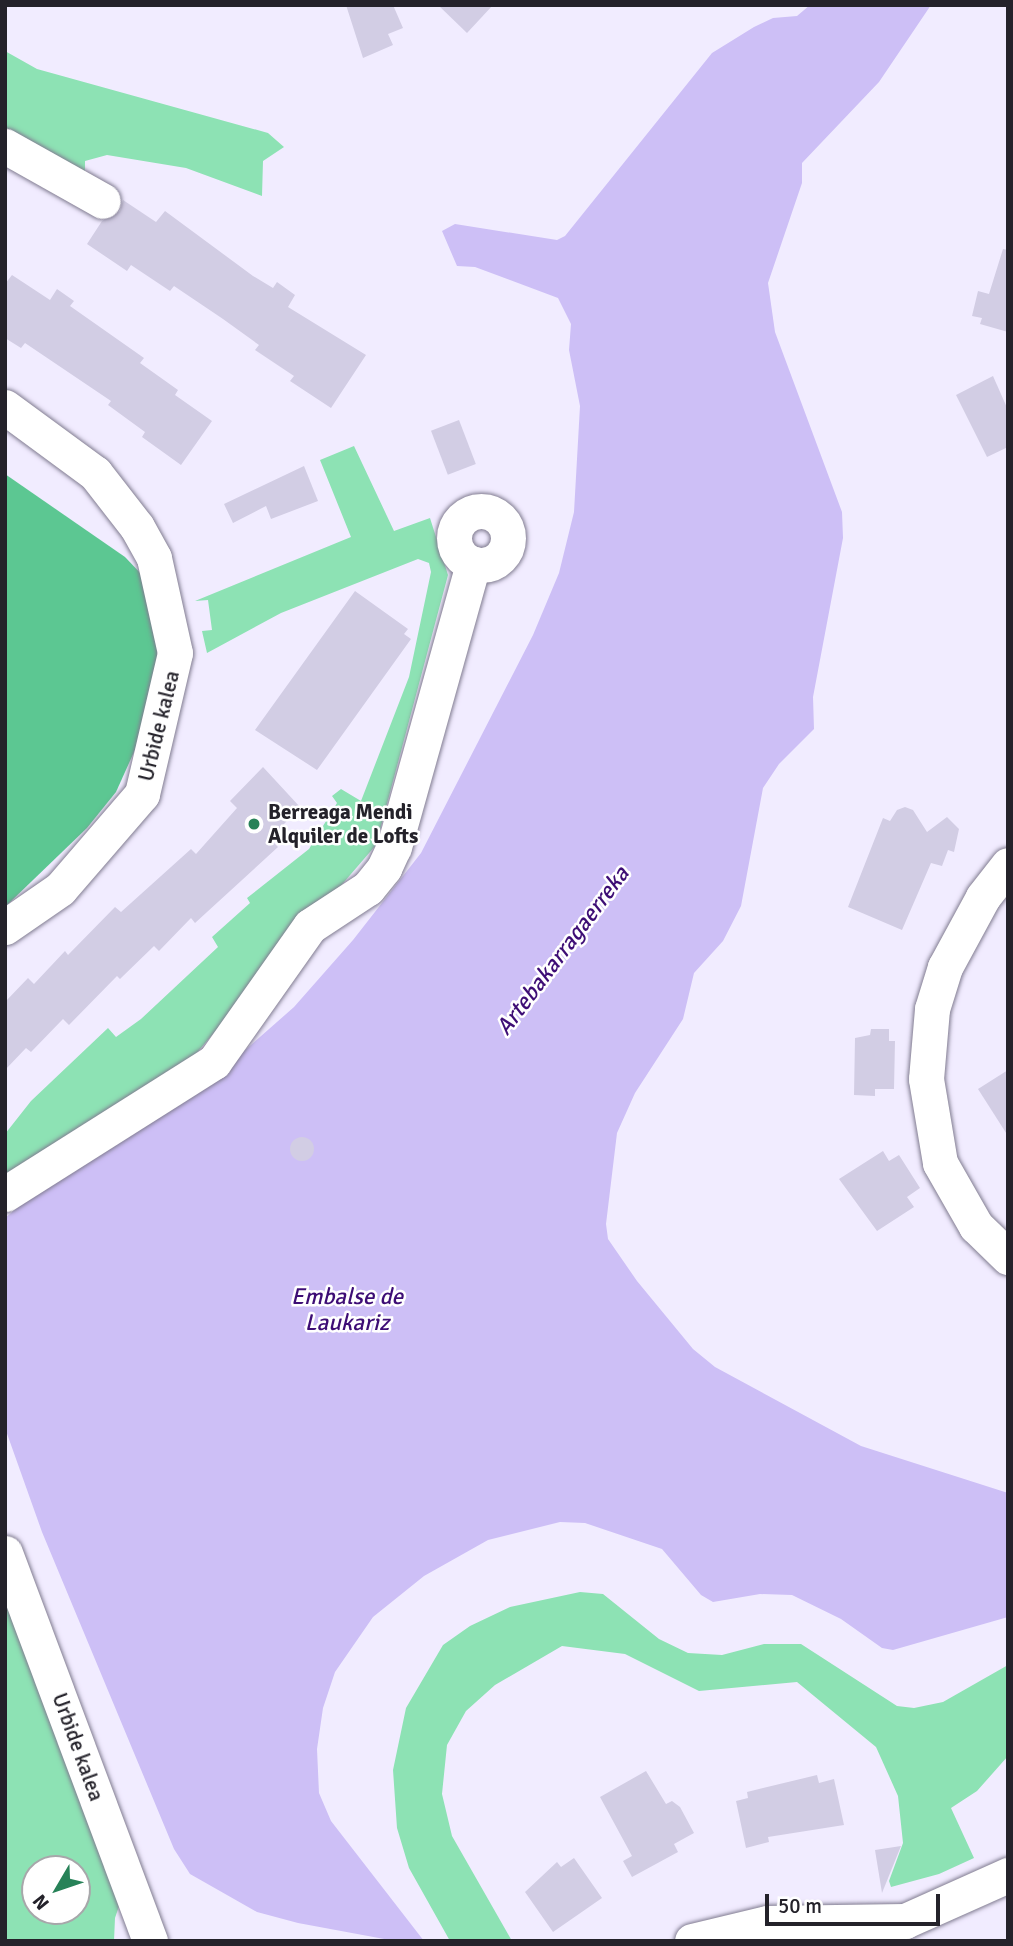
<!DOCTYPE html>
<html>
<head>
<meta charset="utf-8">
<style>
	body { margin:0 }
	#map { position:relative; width:1013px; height:1946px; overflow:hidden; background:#f1ecff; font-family:Signika,sans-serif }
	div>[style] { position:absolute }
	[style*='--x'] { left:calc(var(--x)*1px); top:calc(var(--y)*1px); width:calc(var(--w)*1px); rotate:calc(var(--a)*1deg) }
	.green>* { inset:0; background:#8de2b4 }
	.forest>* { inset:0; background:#5cc792 }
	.water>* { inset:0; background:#cdbff6 }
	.building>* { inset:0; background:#d2cde4; transform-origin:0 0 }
	.round { border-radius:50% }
	.roads { filter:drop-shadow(0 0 2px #817c91) drop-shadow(0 0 2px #817c91) }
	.minor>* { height:35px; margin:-17.5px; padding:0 17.5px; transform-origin:17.5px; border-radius:17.5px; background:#fff }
	.minor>.ring { margin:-17.5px; padding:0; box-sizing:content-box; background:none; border:35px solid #fff; border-radius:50% }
	.dots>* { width:19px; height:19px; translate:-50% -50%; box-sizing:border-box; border:4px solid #fff; border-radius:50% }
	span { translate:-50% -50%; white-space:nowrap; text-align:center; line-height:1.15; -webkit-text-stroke:5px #fff; paint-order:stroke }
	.street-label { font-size:21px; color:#24222a }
	.poi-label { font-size:21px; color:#24222a; font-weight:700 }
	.left { translate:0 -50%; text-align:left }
	.water-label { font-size:23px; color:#3d0d75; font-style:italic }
	.frame { position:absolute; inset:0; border:7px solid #24222a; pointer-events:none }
	.north { position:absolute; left:21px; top:1855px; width:70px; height:70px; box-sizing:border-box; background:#fff; border:2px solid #a7a7aa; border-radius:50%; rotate:231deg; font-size:19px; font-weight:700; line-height:28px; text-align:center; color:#24222a }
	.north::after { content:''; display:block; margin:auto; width:24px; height:32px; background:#278258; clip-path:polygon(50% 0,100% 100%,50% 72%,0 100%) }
	.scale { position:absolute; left:765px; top:1894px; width:175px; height:32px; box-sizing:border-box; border:4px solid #24222a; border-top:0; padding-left:9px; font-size:21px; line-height:24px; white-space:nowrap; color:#24222a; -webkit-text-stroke:5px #fff; paint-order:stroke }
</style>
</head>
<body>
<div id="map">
	<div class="green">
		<i style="clip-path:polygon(5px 51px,37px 69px,268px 133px,284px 147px,263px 161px,262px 196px,186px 168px,107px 155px,85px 161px,85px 178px,5px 137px)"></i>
		<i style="clip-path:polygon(354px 446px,394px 531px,430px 518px,448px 575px,376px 845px,188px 1063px,5px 1175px,5px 1134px,31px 1101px,108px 1028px,116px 1037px,141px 1019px,218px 947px,212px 937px,250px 903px,247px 898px,309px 849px,337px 803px,332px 796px,341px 789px,361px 801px,409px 677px,431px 572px,429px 563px,418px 559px,281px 613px,207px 653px,202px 631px,212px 630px,208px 600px,195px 601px,351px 537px,320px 460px)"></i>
		<i style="clip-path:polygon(evenodd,5px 1566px,121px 1900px,115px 1918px,114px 1941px,5px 1941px,5px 1566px,35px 1869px,77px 1869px,77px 1911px,35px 1911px,35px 1869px)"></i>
		<i style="clip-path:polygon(580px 1592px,603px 1594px,659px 1639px,688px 1653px,722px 1655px,764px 1644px,801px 1644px,897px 1706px,914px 1708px,943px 1702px,1008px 1665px,1008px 1756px,977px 1791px,951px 1808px,974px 1858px,939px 1874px,891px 1887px,889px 1881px,903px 1843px,898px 1796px,876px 1747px,797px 1682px,699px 1691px,625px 1654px,562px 1646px,495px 1685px,466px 1711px,447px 1745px,442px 1794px,452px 1836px,512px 1941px,450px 1941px,409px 1868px,397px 1828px,393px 1770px,406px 1708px,443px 1645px,470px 1626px,510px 1607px)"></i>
	</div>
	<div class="forest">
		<i style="clip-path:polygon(5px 474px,125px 557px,146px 579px,161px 643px,139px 741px,116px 792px,87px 828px,5px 907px)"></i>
	</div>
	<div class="water">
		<i style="clip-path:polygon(810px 5px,931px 5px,879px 82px,802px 163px,802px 183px,768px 283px,775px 332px,842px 512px,843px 538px,813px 697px,814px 729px,779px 764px,763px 788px,741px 906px,723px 941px,694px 973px,683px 1019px,635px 1093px,617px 1133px,606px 1224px,608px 1239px,637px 1281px,693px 1349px,715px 1367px,861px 1446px,1008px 1493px,1008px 1617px,893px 1650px,882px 1648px,841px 1619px,792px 1595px,760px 1594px,713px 1602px,701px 1595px,662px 1549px,585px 1523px,560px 1522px,488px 1540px,424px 1576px,373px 1617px,335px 1672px,323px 1708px,317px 1749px,319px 1793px,331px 1821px,424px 1941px,395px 1941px,298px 1923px,257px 1912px,190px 1874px,174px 1849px,42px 1532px,5px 1428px,5px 1218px,45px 1185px,225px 1068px,294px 1007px,353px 940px,421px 853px,533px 635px,559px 573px,574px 512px,580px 406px,569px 350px,571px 324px,558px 298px,475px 267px,457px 266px,442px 231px,455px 224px,557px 240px,565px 236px,712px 53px,754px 27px,773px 18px,797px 16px)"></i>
	</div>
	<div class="building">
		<i style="clip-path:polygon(346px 5px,393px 5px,403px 28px,388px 34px,393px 45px,363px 58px)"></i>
		<i style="clip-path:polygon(438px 5px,493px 5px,467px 33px)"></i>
		<i style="clip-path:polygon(123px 200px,156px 222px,165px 211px,253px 276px,273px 288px,277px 282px,295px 295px,288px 307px,366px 355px,331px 408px,290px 381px,294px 376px,255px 350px,259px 345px,223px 319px,174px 286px,170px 291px,131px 265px,127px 271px,87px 244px,102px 221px,120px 211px)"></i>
		<i style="clip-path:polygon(1003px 249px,1008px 250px,1008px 332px,980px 324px,982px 318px,972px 316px,978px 291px,989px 294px)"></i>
		<i style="clip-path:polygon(12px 275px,50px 300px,57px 289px,74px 301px,70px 306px,144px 358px,140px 363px,178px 390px,175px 395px,212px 421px,181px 465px,142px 437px,145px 432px,108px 405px,111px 401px,25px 343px,21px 348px,5px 338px,5px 284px)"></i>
		<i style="clip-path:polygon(993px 376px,1008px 410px,1008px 447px,987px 457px,956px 395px)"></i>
		<i style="left:459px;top:420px;width:47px;height:30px;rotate:69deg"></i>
		<i style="clip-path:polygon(304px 466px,318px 501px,271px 519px,266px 506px,233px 523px,224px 504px)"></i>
		<i style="clip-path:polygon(355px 591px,408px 629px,404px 634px,411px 639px,317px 770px,255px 730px)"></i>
		<i style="clip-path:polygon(263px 767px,300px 807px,270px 839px,278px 847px,195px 923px,191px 918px,159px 951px,154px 946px,120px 979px,117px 976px,69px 1025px,63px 1019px,31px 1052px,26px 1048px,5px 1070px,5px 1002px,28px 978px,34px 984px,65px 951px,68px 955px,115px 907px,121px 912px,191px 849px,196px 854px,237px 808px,230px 801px)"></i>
		<i style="clip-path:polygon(905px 807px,913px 810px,927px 832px,947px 817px,959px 829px,954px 852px,948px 850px,942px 866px,931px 863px,902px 930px,848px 907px,883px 818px,890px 821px,897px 810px)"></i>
		<i style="clip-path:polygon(871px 1029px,889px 1029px,889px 1041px,895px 1041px,894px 1089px,875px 1089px,875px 1096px,854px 1095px,855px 1038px,870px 1035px)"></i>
		<i style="clip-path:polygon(1008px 1070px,1008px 1136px,978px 1089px)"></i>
		<i class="round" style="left:290px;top:1137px;width:24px;height:24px"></i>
		<i style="clip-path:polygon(883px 1151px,889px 1161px,899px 1155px,920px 1188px,907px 1197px,914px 1207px,877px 1231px,839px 1179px)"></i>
		<i style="clip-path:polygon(646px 1771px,666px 1804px,672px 1801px,680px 1807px,694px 1833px,674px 1844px,678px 1852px,632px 1877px,623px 1861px,632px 1856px,600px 1797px)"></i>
		<i style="clip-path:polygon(817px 1775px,819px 1783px,834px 1779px,844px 1825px,768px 1837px,769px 1842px,746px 1848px,736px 1801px,748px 1798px,747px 1792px)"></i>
		<i style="clip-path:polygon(901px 1846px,882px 1893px,875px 1850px)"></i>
		<i style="clip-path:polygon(574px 1858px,602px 1898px,553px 1932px,525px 1892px,557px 1862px,561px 1867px)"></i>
	</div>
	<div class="roads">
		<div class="minor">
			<i style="--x:5;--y:146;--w:112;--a:29.3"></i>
			<i style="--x:5;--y:407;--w:112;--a:36.3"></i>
			<i style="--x:95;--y:473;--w:68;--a:52.1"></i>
			<i style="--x:137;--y:527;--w:35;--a:61"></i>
			<i style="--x:154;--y:558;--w:97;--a:77.5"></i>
			<i style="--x:175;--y:653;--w:145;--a:103.2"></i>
			<i style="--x:142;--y:794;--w:125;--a:130.8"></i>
			<i style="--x:60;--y:889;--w:67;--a:145.4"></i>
			<i class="ring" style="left:454px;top:511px;width:19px;height:19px"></i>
			<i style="--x:1008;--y:865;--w:41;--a:128"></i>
			<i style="--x:983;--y:897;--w:80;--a:118.5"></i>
			<i style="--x:945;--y:967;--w:44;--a:107.2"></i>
			<i style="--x:932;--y:1009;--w:70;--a:94.9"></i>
			<i style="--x:926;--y:1079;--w:85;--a:80.5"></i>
			<i style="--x:940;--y:1163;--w:73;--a:60.3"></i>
			<i style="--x:976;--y:1226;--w:45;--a:44.1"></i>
			<i style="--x:5;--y:1194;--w:247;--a:-32.3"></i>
			<i style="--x:214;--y:1062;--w:166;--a:-54.8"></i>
			<i style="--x:310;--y:926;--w:69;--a:-33.2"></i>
			<i style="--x:368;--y:888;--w:26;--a:-51"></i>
			<i style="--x:384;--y:868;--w:23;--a:-65"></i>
			<i style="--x:394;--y:847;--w:294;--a:-74.4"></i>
			<i style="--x:5;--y:1553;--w:414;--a:69.5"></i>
			<i style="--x:692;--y:1941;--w:77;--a:-13.5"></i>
			<i style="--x:767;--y:1923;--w:138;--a:-0.8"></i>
			<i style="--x:905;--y:1921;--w:113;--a:-24.1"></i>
		</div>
	</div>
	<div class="dots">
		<i style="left:254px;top:824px;background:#278258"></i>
	</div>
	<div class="street-label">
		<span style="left:159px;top:726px;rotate:-76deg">Urbide kalea</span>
		<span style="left:78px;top:1747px;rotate:70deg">Urbide kalea</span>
	</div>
	<div class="poi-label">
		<span class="left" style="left:268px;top:824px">Berreaga Mendi<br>Alquiler de Lofts</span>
	</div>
	<div class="water-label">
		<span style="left:563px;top:951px;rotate:-53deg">Artebakarragaerreka</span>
		<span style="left:347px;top:1310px">Embalse de<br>Laukariz</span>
	</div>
	<div class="frame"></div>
	<div class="north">N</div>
	<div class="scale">50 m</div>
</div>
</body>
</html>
